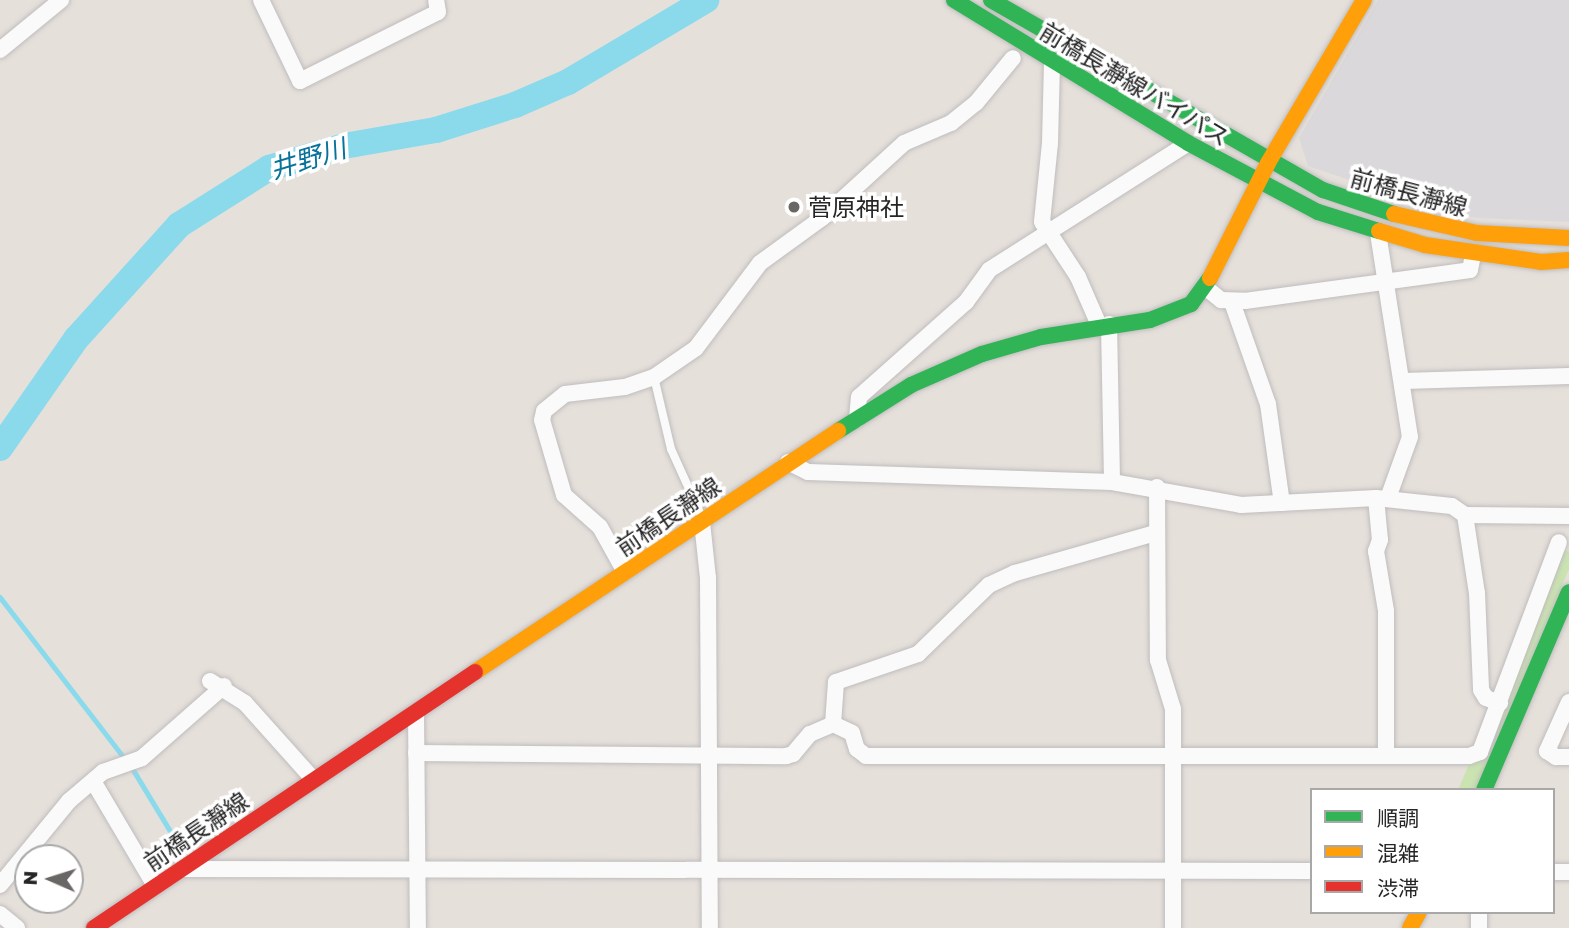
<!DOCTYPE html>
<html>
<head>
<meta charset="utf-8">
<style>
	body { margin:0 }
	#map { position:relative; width:1569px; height:928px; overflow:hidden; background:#e6e0db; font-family:"Golos Text","Noto Sans JP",sans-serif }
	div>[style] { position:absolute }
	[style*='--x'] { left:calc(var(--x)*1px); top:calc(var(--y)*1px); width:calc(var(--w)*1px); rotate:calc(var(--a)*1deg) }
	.industrial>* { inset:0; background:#dbd8db }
	.green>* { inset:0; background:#cae3b1 }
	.stream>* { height:4.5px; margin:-2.25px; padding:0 2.25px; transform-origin:2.25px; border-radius:2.25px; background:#8adaec }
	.river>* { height:26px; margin:-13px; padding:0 13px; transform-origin:13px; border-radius:13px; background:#8adaec }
	.roads { filter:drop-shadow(0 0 2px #bfbdbd) drop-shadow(0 0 2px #bfbdbd) }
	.lane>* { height:8px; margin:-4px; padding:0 4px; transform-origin:4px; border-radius:4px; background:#fbfafa }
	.street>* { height:16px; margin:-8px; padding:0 8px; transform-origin:8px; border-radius:8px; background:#fbfafa }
	.fast>* { height:16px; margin:-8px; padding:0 8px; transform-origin:8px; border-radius:8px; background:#30b455 }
	.slow>* { height:16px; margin:-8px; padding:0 8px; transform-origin:8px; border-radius:8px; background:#ff9f0a }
	.jam>* { height:16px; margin:-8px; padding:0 8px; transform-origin:8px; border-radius:8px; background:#e5322d }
	.dots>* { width:19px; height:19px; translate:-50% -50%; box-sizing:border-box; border:4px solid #fff; border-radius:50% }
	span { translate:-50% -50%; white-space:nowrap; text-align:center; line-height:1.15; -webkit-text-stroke:7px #fff; paint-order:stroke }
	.street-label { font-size:24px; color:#262626 }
	.poi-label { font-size:24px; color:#262626 }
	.left { translate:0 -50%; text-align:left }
	.water-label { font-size:26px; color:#07739a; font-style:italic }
	.legend { position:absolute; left:1310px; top:788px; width:245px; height:126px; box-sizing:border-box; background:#fff; border:2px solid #a8a8a8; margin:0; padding:9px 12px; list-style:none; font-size:21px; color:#262626 }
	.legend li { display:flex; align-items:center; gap:14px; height:35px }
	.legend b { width:35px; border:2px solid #a8a8a8 }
	.north { position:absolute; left:14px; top:844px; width:70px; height:70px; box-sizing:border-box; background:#fff; border:2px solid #a8a8a8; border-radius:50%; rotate:273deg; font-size:19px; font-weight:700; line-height:28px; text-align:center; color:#262626 }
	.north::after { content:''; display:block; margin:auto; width:24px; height:32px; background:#696765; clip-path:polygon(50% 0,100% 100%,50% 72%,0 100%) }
</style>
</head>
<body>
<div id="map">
	<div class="industrial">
		<i style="clip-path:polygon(1378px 0,1569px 0,1569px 222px,1478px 218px,1437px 210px,1308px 166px,1299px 138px)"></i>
	</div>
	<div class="green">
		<i style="clip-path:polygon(1569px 551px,1569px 569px,1483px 772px,1474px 790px,1458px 790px,1559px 552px)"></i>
	</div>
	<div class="stream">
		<i style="--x:0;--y:597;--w:205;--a:52.3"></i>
		<i style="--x:131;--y:766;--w:100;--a:58.8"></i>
	</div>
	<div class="river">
		<i style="--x:0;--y:448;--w:133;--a:-55.1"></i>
		<i style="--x:76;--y:339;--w:154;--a:-47.9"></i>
		<i style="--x:179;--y:225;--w:107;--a:-32.3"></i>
		<i style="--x:269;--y:168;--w:78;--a:-16.3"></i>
		<i style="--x:344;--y:146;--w:93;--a:-9.9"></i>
		<i style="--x:436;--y:130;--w:83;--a:-17.6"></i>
		<i style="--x:515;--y:105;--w:58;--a:-23.5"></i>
		<i style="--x:568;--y:82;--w:161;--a:-30.7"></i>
	</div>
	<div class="roads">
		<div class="lane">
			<i style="--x:654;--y:377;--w:74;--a:76.7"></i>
			<i style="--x:671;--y:449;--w:72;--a:65.6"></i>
		</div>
		<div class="street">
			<i style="--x:261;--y:0;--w:90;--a:64.3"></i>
			<i style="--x:300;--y:81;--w:154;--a:-26.6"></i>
			<i style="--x:438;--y:12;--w:12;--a:-99"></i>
			<i style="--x:0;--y:50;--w:79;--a:-39.3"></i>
			<i style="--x:1052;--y:62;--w:81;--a:91.4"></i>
			<i style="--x:1050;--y:143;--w:79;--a:95.8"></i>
			<i style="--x:1042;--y:222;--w:66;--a:56.8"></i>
			<i style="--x:1078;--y:277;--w:52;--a:66.4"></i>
			<i style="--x:1378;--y:233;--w:206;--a:81.1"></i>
			<i style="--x:1410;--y:437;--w:65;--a:109.8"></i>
			<i style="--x:1205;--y:287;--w:21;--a:39"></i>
			<i style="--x:1221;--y:300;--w:24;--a:2"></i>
			<i style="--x:1245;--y:301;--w:227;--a:-7.8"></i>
			<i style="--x:1470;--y:270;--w:16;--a:-79"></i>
			<i style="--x:1232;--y:302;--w:108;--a:70.6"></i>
			<i style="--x:1268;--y:404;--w:100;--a:82"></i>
			<i style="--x:1109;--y:324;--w:158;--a:88.9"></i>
			<i style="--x:1403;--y:381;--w:166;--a:-1.7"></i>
			<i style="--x:857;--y:419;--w:22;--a:-85"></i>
			<i style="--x:859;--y:397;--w:143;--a:-41.6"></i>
			<i style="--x:966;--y:302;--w:39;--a:-54"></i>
			<i style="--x:989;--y:270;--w:236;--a:-32.5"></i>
			<i style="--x:788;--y:462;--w:22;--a:27"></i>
			<i style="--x:808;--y:472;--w:304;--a:1.9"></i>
			<i style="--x:1112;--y:482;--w:131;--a:10.1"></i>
			<i style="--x:1241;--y:505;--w:135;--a:-3"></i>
			<i style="--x:1376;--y:498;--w:76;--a:6"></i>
			<i style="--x:1452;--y:506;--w:16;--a:35"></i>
			<i style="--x:1465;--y:515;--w:104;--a:0.6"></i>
			<i style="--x:1157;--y:487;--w:173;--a:89.7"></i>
			<i style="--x:1158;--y:660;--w:51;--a:73"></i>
			<i style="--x:1173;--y:709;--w:219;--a:90"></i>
			<i style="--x:1376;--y:498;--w:42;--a:84.6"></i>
			<i style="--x:1380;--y:540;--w:12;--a:110"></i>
			<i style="--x:1376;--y:551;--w:61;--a:80.5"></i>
			<i style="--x:1386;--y:611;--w:143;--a:90"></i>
			<i style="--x:1465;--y:515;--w:79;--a:81.3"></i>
			<i style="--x:1477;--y:593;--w:97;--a:87.6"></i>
			<i style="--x:1481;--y:690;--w:9;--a:58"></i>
			<i style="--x:1486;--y:698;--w:15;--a:20"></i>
			<i style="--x:702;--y:522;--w:56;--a:83.9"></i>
			<i style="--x:708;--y:578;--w:350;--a:89.7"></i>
			<i style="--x:625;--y:572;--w:51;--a:-119.1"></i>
			<i style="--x:600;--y:527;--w:48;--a:-138.4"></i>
			<i style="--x:564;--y:495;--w:78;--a:-106.3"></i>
			<i style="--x:542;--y:420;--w:9;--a:-77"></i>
			<i style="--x:544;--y:411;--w:27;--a:-39"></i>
			<i style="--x:565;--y:394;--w:60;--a:-6.7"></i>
			<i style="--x:625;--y:387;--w:31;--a:-19"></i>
			<i style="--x:654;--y:377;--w:51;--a:-34.6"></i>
			<i style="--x:696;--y:348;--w:106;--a:-53"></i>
			<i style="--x:760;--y:263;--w:77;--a:-36"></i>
			<i style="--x:822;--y:218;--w:111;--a:-42.4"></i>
			<i style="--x:904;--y:143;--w:51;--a:-23.1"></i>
			<i style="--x:951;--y:123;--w:32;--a:-39"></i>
			<i style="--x:976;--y:103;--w:58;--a:-50.6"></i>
			<i style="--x:210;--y:681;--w:41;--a:32.2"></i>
			<i style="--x:245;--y:703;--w:102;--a:48.2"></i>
			<i style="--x:1569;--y:702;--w:54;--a:114.2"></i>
			<i style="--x:1547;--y:751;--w:11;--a:34"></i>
			<i style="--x:1556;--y:757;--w:13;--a:0"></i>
			<i style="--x:416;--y:712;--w:216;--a:89.5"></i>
			<i style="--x:833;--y:724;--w:42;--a:-85.9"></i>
			<i style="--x:836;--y:682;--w:87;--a:-18.9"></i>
			<i style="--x:918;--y:654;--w:99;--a:-44.2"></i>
			<i style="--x:989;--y:585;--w:29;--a:-25"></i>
			<i style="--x:1015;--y:573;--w:146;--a:-15.9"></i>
			<i style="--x:416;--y:753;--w:370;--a:0.5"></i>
			<i style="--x:786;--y:756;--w:7;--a:-16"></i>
			<i style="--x:793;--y:754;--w:26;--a:-50"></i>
			<i style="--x:810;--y:734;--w:25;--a:-23"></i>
			<i style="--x:833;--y:724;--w:21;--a:25"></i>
			<i style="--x:852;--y:733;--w:17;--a:73"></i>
			<i style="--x:857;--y:749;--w:11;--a:38"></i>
			<i style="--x:866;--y:756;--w:603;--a:0"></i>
			<i style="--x:1469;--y:756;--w:12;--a:-20"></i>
			<i style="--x:1480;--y:752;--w:224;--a:-69.4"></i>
			<i style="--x:93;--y:781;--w:122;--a:59.4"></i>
			<i style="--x:184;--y:869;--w:1128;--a:0.1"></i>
			<i style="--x:1553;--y:872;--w:16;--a:0"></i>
			<i style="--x:0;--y:885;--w:109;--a:-50.6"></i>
			<i style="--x:69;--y:801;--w:45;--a:-40.5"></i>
			<i style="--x:103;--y:772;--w:41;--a:-19.7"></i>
			<i style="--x:142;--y:758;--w:109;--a:-41.3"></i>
			<i style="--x:1479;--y:912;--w:16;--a:90"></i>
			<i style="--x:0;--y:914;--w:22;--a:39"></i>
		</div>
		<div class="fast">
			<i style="--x:954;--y:0;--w:274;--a:31.4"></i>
			<i style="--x:1188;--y:143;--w:147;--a:28"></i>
			<i style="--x:1318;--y:212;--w:64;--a:17.3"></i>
			<i style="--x:991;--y:0;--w:383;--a:29.8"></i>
			<i style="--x:1323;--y:190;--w:75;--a:18.7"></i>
			<i style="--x:838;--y:431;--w:86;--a:-32.2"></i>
			<i style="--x:911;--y:385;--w:77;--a:-23.6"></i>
			<i style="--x:982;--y:354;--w:61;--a:-16.1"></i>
			<i style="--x:1041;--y:337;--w:110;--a:-8.9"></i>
			<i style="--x:1150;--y:320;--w:44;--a:-21.3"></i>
			<i style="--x:1191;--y:304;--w:32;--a:-54"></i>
			<i style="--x:1484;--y:790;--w:215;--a:-66.8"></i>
		</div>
		<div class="slow">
			<i style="--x:1268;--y:163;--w:189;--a:-59.5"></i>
			<i style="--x:1394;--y:214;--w:85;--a:12.9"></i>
			<i style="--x:1477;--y:233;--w:92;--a:3.1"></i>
			<i style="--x:1379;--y:231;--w:48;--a:16.9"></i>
			<i style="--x:1425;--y:245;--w:117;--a:8.3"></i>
			<i style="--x:1541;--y:262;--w:28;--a:-4"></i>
			<i style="--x:1210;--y:278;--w:129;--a:-63.2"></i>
			<i style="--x:475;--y:672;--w:436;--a:-33.6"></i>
			<i style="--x:1410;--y:928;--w:18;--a:-61"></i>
		</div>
		<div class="jam">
			<i style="--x:94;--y:928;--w:459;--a:-33.9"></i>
		</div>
	</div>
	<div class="dots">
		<i style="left:794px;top:207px;background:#696765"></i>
	</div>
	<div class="street-label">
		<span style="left:1135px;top:84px;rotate:31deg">前橋長瀞線バイパス</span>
		<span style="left:1409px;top:192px;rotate:15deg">前橋長瀞線</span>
		<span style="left:668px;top:516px;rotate:-34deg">前橋長瀞線</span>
		<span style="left:196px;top:831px;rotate:-34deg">前橋長瀞線</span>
	</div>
	<div class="poi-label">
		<span class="left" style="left:808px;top:207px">菅原神社</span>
	</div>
	<div class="water-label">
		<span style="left:308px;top:159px;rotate:-17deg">井野川</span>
	</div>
	<ul class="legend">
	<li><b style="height:9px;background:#30b455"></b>順調</li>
	<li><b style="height:9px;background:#ff9f0a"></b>混雑</li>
	<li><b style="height:9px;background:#e5322d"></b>渋滞</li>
	</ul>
	<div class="north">N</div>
</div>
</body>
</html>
